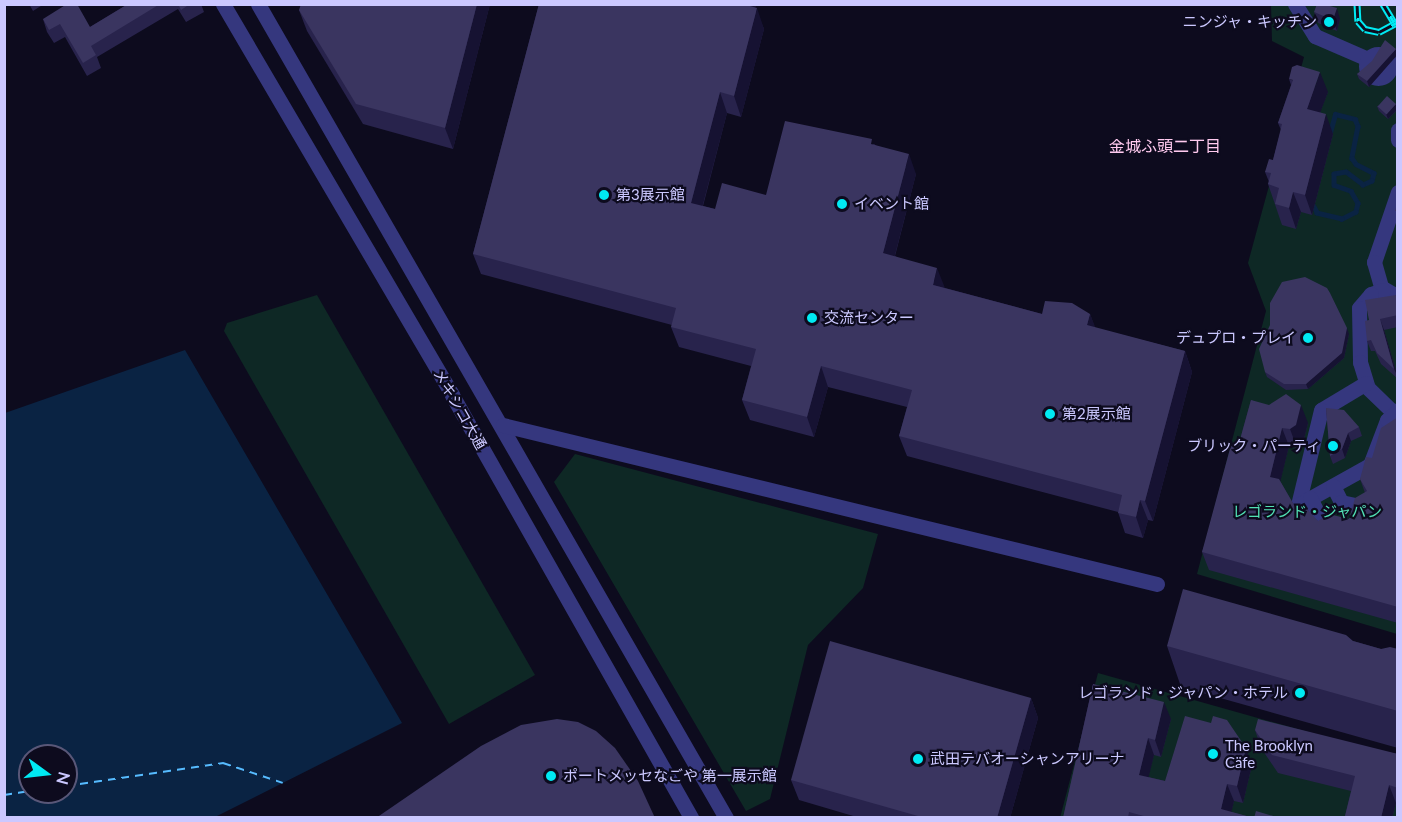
<!DOCTYPE html>
<html>
<head>
<meta charset="utf-8">
<style>
	body { margin:0 }
	#map { position:relative; width:1402px; height:822px; overflow:hidden; background:#0d0b1e; font-family:Lato,"Noto Sans JP",sans-serif }
	div>[style] { position:absolute }
	[style*='--x'] { left:calc(var(--x)*1px); top:calc(var(--y)*1px); width:calc(var(--w)*1px); rotate:calc(var(--a)*1deg) }
	.green>* { inset:0; background:#0e2825 }
	.water>* { inset:0; background:#0a2343 }
	.stream>* { height:4.5px; margin:-2.25px; padding:0 2.25px; transform-origin:2.25px; border-radius:2.25px; background:#0a2343 }
	.ferry>* { height:1.5px; margin-top:-0.75px; transform-origin:0; background:repeating-linear-gradient(90deg,#56bbff 0 8px,transparent 0 14px) }
	.minor>* { height:15px; margin:-7.5px; padding:0 7.5px; transform-origin:7.5px; border-radius:7.5px; background:#35377e }
	.minor>.ring { margin:-7.5px; padding:0; box-sizing:content-box; background:none; border:15px solid #35377e; border-radius:50% }
	.rail>* { height:7px; margin-top:-3.5px; transform-origin:0; background:repeating-linear-gradient(90deg,#0d0b1e 0 14px,#00eaf3 0 28px); box-sizing:border-box; border-block:2px solid #00eaf3 }
	.wall>* { inset:0; background:#28234c }
	.shaded-wall>* { inset:0; background:#161232 }
	.building>* { inset:0; background:#3a3560; transform-origin:0 0 }
	.dots>* { width:16px; height:16px; translate:-50% -50%; box-sizing:border-box; border:3px solid #0d0b1e; border-radius:50% }
	span { translate:-50% -50%; white-space:nowrap; text-align:center; line-height:1.15; -webkit-text-stroke:4.5px #0d0b1e; paint-order:stroke }
	.poi-label { font-size:15px; color:#cbc8ff }
	.right { translate:-100% -50%; text-align:right }
	.left { translate:0 -50%; text-align:left }
	.street-label { font-size:15px; color:#cbc8ff }
	.park-label { font-size:15px; color:#52e1b4 }
	.neighbourhood-label { font-size:16px; color:#ffcaef }
	.frame { position:absolute; inset:0; border:6px solid #cbc8ff; pointer-events:none }
	.north { position:absolute; left:18px; top:744px; width:60px; height:60px; box-sizing:border-box; background:#0d0b1e; border:2px solid #595778; border-radius:50%; rotate:105deg; font-size:16px; font-weight:700; line-height:24px; text-align:center; color:#cbc8ff }
	.north::after { content:''; display:block; margin:auto; width:21px; height:27px; background:#00eaf3; clip-path:polygon(50% 0,100% 100%,50% 72%,0 100%) }
</style>
</head>
<body>
<div id="map">
	<div class="green">
		<i style="clip-path:polygon(1271px 5px,1397px 5px,1397px 634px,1197px 574px,1266px 311px,1248px 263px,1304px 57px,1272px 41px)"></i>
		<i style="clip-path:polygon(317px 295px,535px 675px,449px 724px,224px 331px,227px 323px)"></i>
		<i style="clip-path:polygon(575px 454px,878px 534px,863px 588px,808px 645px,770px 799px,746px 811px,554px 482px)"></i>
		<i style="clip-path:polygon(1098px 673px,1397px 757px,1397px 817px,1060px 818px)"></i>
	</div>
	<div class="water">
		<i style="clip-path:polygon(evenodd,185px 350px,402px 723px,215px 817px,5px 817px,5px 413px,185px 350px,30px 756px,66px 756px,66px 792px,30px 792px,30px 756px)"></i>
	</div>
	<div class="stream">
		<i style="--x:1335;--y:114;--w:21;--a:14"></i>
		<i style="--x:1355;--y:119;--w:8;--a:67"></i>
		<i style="--x:1358;--y:126;--w:33;--a:101"></i>
		<i style="--x:1352;--y:158;--w:7;--a:56"></i>
		<i style="--x:1356;--y:164;--w:20;--a:27"></i>
		<i style="--x:1374;--y:173;--w:8;--a:104"></i>
		<i style="--x:1372;--y:181;--w:10;--a:156"></i>
		<i style="--x:1363;--y:185;--w:21;--a:-143"></i>
		<i style="--x:1346;--y:172;--w:12;--a:171"></i>
		<i style="--x:1334;--y:174;--w:11;--a:90"></i>
		<i style="--x:1334;--y:185;--w:18;--a:19"></i>
		<i style="--x:1351;--y:191;--w:14;--a:60"></i>
		<i style="--x:1358;--y:203;--w:9;--a:103"></i>
		<i style="--x:1356;--y:212;--w:16;--a:153"></i>
		<i style="--x:1342;--y:219;--w:26;--a:-167"></i>
		<i style="--x:1317;--y:213;--w:13;--a:-119"></i>
		<i style="--x:1311;--y:202;--w:91;--a:-74.7"></i>
	</div>
	<div class="ferry">
		<i style="--x:66;--y:786;--w:159;--a:-8.3"></i>
		<i style="--x:223;--y:763;--w:63;--a:18.4"></i>
		<i style="--x:4;--y:795;--w:26;--a:-9"></i>
	</div>
	<div class="minor">
		<i style="--x:223;--y:4;--w:453;--a:59.6"></i>
		<i style="--x:452;--y:395;--w:486;--a:60.5"></i>
		<i style="--x:258;--y:4;--w:939;--a:60.1"></i>
		<i style="--x:1295;--y:4;--w:38;--a:58"></i>
		<i style="--x:1315;--y:36;--w:58;--a:23.5"></i>
		<i class="ring" style="left:1366px;top:54px;width:9px;height:9px"></i>
		<i style="--x:1398;--y:130;--w:10;--a:90"></i>
		<i style="--x:1398;--y:192;--w:74;--a:108.9"></i>
		<i style="--x:1374;--y:262;--w:26;--a:74"></i>
		<i style="--x:1381;--y:287;--w:20;--a:30"></i>
		<i style="--x:1383;--y:290;--w:13;--a:162"></i>
		<i style="--x:1371;--y:294;--w:18;--a:131"></i>
		<i style="--x:1359;--y:308;--w:54;--a:88.9"></i>
		<i style="--x:1360;--y:362;--w:27;--a:73"></i>
		<i style="--x:1368;--y:388;--w:42;--a:44"></i>
		<i style="--x:1366;--y:383;--w:52;--a:149"></i>
		<i style="--x:1321;--y:410;--w:98;--a:103.6"></i>
		<i style="--x:1298;--y:505;--w:82;--a:-29.1"></i>
		<i style="--x:1370;--y:465;--w:48;--a:-69.3"></i>
		<i style="--x:1387;--y:420;--w:15;--a:-42"></i>
		<i style="--x:503;--y:425;--w:673;--a:13.66"></i>
		<i style="--x:1333;--y:486;--w:18;--a:63"></i>
		<i style="--x:1341;--y:502;--w:24;--a:12"></i>
		<i style="--x:1310;--y:498;--w:36;--a:63"></i>
	</div>
	<div class="rail">
		<i style="--x:1357;--y:4;--w:17;--a:87"></i>
		<i style="--x:1358;--y:21;--w:11;--a:49"></i>
		<i style="--x:1365;--y:29;--w:14;--a:12"></i>
		<i style="--x:1379;--y:32;--w:21;--a:-28"></i>
		<i style="--x:1383;--y:4;--w:21;--a:59"></i>
	</div>
	<div class="wall">
		<i style="clip-path:polygon(29px 4px,44px 4px,33px 11px)"></i>
		<i style="clip-path:polygon(128px 4px,201px 4px,204px 12px,186px 22px,178px 9px,97px 57px,101px 68px,87px 76px,65px 37px,54px 43px,47px 32px,43px 19px,90px 27px)"></i>
		<i style="clip-path:polygon(490px 4px,453px 149px,363px 124px,307px 31px,299px 10px)"></i>
		<i style="clip-path:polygon(539px 4px,756px 4px,755px 8px,764px 29px,741px 117px,727px 113px,703px 206px,715px 209px,766px 195px,874px 144px,916px 174px,895px 256px,945px 288px,1042px 314px,1090px 314px,1095px 328px,1185px 351px,1192px 372px,1153px 521px,1148px 520px,1143px 538px,1125px 533px,1118px 512px,907px 456px,899px 436px,907px 407px,828px 387px,814px 437px,750px 420px,742px 400px,751px 366px,679px 347px,671px 327px,672px 325px,481px 274px,473px 254px)"></i>
		<i style="clip-path:polygon(1314px 12px,1340px 19px,1337px 31px,1318px 23px)"></i>
		<i style="clip-path:polygon(1396px 49px,1398px 54px,1369px 87px,1359px 79px,1357px 74px)"></i>
		<i style="clip-path:polygon(1289px 79px,1328px 92px,1320px 112px,1333px 134px,1312px 215px,1301px 212px,1296px 229px,1282px 225px,1268px 184px,1269px 182px,1265px 172px,1273px 160px,1281px 130px,1278px 123px,1291px 85px)"></i>
		<i style="clip-path:polygon(1396px 104px,1398px 109px,1388px 119px,1379px 111px,1377px 106px)"></i>
		<i style="clip-path:polygon(1396px 295px,1398px 301px,1398px 327px,1384px 330px,1398px 379px,1381px 364px,1375px 351px,1371px 351px,1367px 341px,1369px 320px)"></i>
		<i style="clip-path:polygon(1349px 334px,1344px 358px,1308px 389px,1286px 390px,1267px 377px,1265px 372px)"></i>
		<i style="clip-path:polygon(1251px 400px,1308px 423px,1303px 443px,1297px 448px,1289px 446px,1280px 481px,1294px 505px,1318px 521px,1349px 519px,1365px 493px,1360px 479px,1398px 417px,1398px 623px,1209px 570px,1202px 552px,1238px 447px)"></i>
		<i style="clip-path:polygon(1326px 408px,1359px 427px,1362px 436px,1351px 441px,1345px 458px,1333px 464px,1330px 456px)"></i>
		<i style="clip-path:polygon(1353px 641px,1381px 649px,1398px 649px,1398px 748px,1181px 687px,1167px 646px)"></i>
		<i style="clip-path:polygon(1093px 684px,1171px 719px,1161px 757px,1154px 755px,1148px 777px,1165px 781px,1252px 765px,1243px 803px,1234px 801px,1231px 812px,1254px 818px,1063px 818px)"></i>
		<i style="clip-path:polygon(1031px 698px,1038px 718px,1010px 818px,860px 818px,799px 800px,791px 780px)"></i>
		<i style="clip-path:polygon(1255px 730px,1398px 754px,1398px 803px,1396px 803px,1392px 818px,1345px 818px,1345px 816px,1351px 791px,1278px 773px,1261px 748px)"></i>
	</div>
	<div class="shaded-wall">
		<i style="clip-path:polygon(477px 4px,490px 4px,453px 149px,445px 128px)"></i>
		<i style="clip-path:polygon(743px 4px,756px 4px,751px 25px)"></i>
		<i style="clip-path:polygon(757px 8px,764px 29px,741px 117px,734px 96px)"></i>
		<i style="clip-path:polygon(1337px 8px,1340px 19px,1337px 31px,1333px 20px)"></i>
		<i style="clip-path:polygon(1396px 49px,1398px 54px,1369px 87px,1367px 81px)"></i>
		<i style="clip-path:polygon(1320px 72px,1328px 92px,1314px 129px,1307px 109px)"></i>
		<i style="clip-path:polygon(720px 92px,727px 113px,698px 223px,691px 203px)"></i>
		<i style="clip-path:polygon(1396px 104px,1398px 109px,1388px 119px,1386px 114px)"></i>
		<i style="clip-path:polygon(1326px 114px,1333px 134px,1312px 215px,1305px 195px)"></i>
		<i style="clip-path:polygon(909px 154px,916px 174px,890px 274px,883px 253px)"></i>
		<i style="clip-path:polygon(1293px 192px,1301px 212px,1296px 229px,1289px 208px)"></i>
		<i style="clip-path:polygon(937px 268px,945px 288px,933px 285px)"></i>
		<i style="clip-path:polygon(1090px 314px,1098px 334px,1087px 325px)"></i>
		<i style="clip-path:polygon(1380px 319px,1384px 330px,1398px 377px,1394px 369px)"></i>
		<i style="clip-path:polygon(1347px 328px,1349px 334px,1344px 358px,1308px 389px,1306px 384px)"></i>
		<i style="clip-path:polygon(1185px 351px,1192px 372px,1153px 521px,1145px 501px)"></i>
		<i style="clip-path:polygon(821px 366px,828px 387px,814px 437px,807px 417px)"></i>
		<i style="clip-path:polygon(1301px 405px,1308px 423px,1303px 443px,1297px 448px,1290px 429px)"></i>
		<i style="clip-path:polygon(1282px 428px,1289px 446px,1277px 495px,1270px 477px)"></i>
		<i style="clip-path:polygon(1348px 433px,1351px 441px,1345px 458px,1342px 449px)"></i>
		<i style="clip-path:polygon(1140px 500px,1148px 520px,1143px 538px,1136px 517px)"></i>
		<i style="clip-path:polygon(1031px 698px,1038px 718px,1010px 818px,997px 818px)"></i>
		<i style="clip-path:polygon(1164px 702px,1171px 719px,1161px 757px,1155px 740px)"></i>
		<i style="clip-path:polygon(1148px 738px,1154px 755px,1145px 792px,1139px 775px)"></i>
		<i style="clip-path:polygon(1246px 748px,1252px 765px,1243px 803px,1237px 786px)"></i>
		<i style="clip-path:polygon(1227px 784px,1234px 801px,1230px 818px,1221px 809px)"></i>
		<i style="clip-path:polygon(1389px 785px,1396px 803px,1392px 818px,1381px 818px)"></i>
	</div>
	<div class="building">
		<i style="clip-path:polygon(67px 4px,77px 4px,90px 27px,128px 4px,160px 4px,91px 46px,96px 55px,83px 63px,60px 24px,49px 30px,43px 19px)"></i>
		<i style="clip-path:polygon(178px 4px,190px 4px,181px 10px)"></i>
		<i style="clip-path:polygon(301px 4px,477px 4px,445px 128px,356px 104px,299px 10px)"></i>
		<i style="clip-path:polygon(539px 4px,743px 4px,757px 8px,734px 96px,720px 92px,691px 203px,715px 209px,722px 183px,766px 195px,785px 121px,872px 139px,871px 144px,909px 154px,883px 253px,937px 268px,933px 285px,1042px 314px,1045px 301px,1072px 303px,1090px 314px,1087px 325px,1185px 351px,1145px 501px,1140px 500px,1136px 517px,1118px 513px,1122px 495px,899px 436px,912px 390px,821px 366px,807px 417px,742px 400px,756px 349px,671px 327px,676px 308px,473px 254px)"></i>
		<i style="clip-path:polygon(1317px 4px,1323px 4px,1337px 8px,1333px 20px,1314px 12px)"></i>
		<i style="clip-path:polygon(1385px 40px,1396px 49px,1367px 81px,1357px 74px,1372px 61px)"></i>
		<i style="clip-path:polygon(1297px 65px,1320px 72px,1307px 109px,1326px 114px,1305px 195px,1293px 192px,1289px 208px,1275px 204px,1279px 188px,1268px 184px,1271px 173px,1265px 172px,1269px 159px,1273px 160px,1282px 124px,1278px 123px,1293px 80px,1289px 79px,1292px 67px)"></i>
		<i style="left:1387px;top:96px;width:12px;height:14px;rotate:42deg"></i>
		<i style="clip-path:polygon(1398px 201px,1398px 211px,1395px 211px)"></i>
		<i style="clip-path:polygon(1305px 277px,1327px 288px,1330px 293px,1347px 328px,1342px 353px,1306px 384px,1284px 384px,1265px 372px,1259px 349px,1270px 325px,1270px 303px,1282px 282px)"></i>
		<i style="clip-path:polygon(1396px 295px,1398px 306px,1398px 315px,1380px 319px,1394px 369px,1377px 353px,1371px 340px,1367px 341px,1365px 321px,1369px 320px,1365px 300px)"></i>
		<i style="clip-path:polygon(1286px 394px,1301px 405px,1296px 425px,1290px 429px,1282px 428px,1270px 477px,1279px 479px,1294px 505px,1307px 509px,1318px 521px,1329px 514px,1349px 519px,1355px 498px,1367px 491px,1360px 479px,1366px 457px,1372px 458px,1381px 428px,1398px 417px,1398px 607px,1202px 552px,1231px 445px,1238px 447px,1251px 400px,1269px 405px)"></i>
		<i style="clip-path:polygon(1326px 408px,1344px 410px,1359px 427px,1348px 433px,1342px 449px,1330px 456px)"></i>
		<i style="clip-path:polygon(1183px 589px,1346px 635px,1353px 641px,1381px 649px,1390px 647px,1398px 649px,1398px 711px,1167px 646px)"></i>
		<i style="clip-path:polygon(830px 641px,1031px 698px,997px 818px,925px 818px,791px 780px)"></i>
		<i style="clip-path:polygon(1093px 684px,1164px 702px,1155px 740px,1148px 738px,1139px 775px,1165px 781px,1185px 716px,1211px 723px,1213px 716px,1227px 720px,1246px 748px,1237px 786px,1227px 784px,1221px 809px,1254px 818px,1151px 818px,1129px 812px,1128px 818px,1063px 818px)"></i>
		<i style="clip-path:polygon(557px 719px,578px 722px,596px 731px,615px 748px,638px 781px,655px 818px,376px 818px,481px 746px,521px 725px)"></i>
		<i style="clip-path:polygon(1258px 719px,1398px 754px,1396px 762px,1398px 762px,1398px 788px,1389px 785px,1381px 818px,1350px 818px,1345px 816px,1355px 776px,1272px 755px,1255px 730px)"></i>
		<i style="clip-path:polygon(1256px 811px,1280px 818px,1254px 818px)"></i>
	</div>
	<div class="dots">
		<i style="left:1329px;top:22px;background:#00eaf3"></i>
		<i style="left:604px;top:195px;background:#00eaf3"></i>
		<i style="left:842px;top:204px;background:#00eaf3"></i>
		<i style="left:812px;top:318px;background:#00eaf3"></i>
		<i style="left:1308px;top:338px;background:#00eaf3"></i>
		<i style="left:1050px;top:414px;background:#00eaf3"></i>
		<i style="left:1333px;top:446px;background:#00eaf3"></i>
		<i style="left:1300px;top:693px;background:#00eaf3"></i>
		<i style="left:1213px;top:754px;background:#00eaf3"></i>
		<i style="left:918px;top:759px;background:#00eaf3"></i>
		<i style="left:551px;top:776px;background:#00eaf3"></i>
	</div>
	<div class="poi-label">
		<span class="right" style="left:1317px;top:22px">ニンジャ・キッチン</span>
		<span class="left" style="left:616px;top:195px">第3展示館</span>
		<span class="left" style="left:854px;top:204px">イベント館</span>
		<span class="left" style="left:824px;top:318px">交流センター</span>
		<span class="right" style="left:1296px;top:338px">デュプロ・プレイ</span>
		<span class="left" style="left:1062px;top:414px">第2展示館</span>
		<span class="right" style="left:1321px;top:446px">ブリック・パーティ</span>
		<span class="right" style="left:1288px;top:693px">レゴランド・ジャパン・ホテル</span>
		<span class="left" style="left:1225px;top:754px">The Brooklyn<br>Cäfe</span>
		<span class="left" style="left:930px;top:759px">武田テバオーシャンアリーナ</span>
		<span class="left" style="left:563px;top:776px">ポートメッセなごや 第一展示館</span>
	</div>
	<div class="street-label">
		<span style="left:460px;top:409px;rotate:60deg">メキシコ大通</span>
	</div>
	<div class="park-label">
		<span style="left:1307px;top:512px">レゴランド・ジャパン</span>
	</div>
	<div class="neighbourhood-label">
		<span style="left:1165px;top:146px">金城ふ頭二丁目</span>
	</div>
	<div class="frame"></div>
	<div class="north">N</div>
</div>
</body>
</html>
